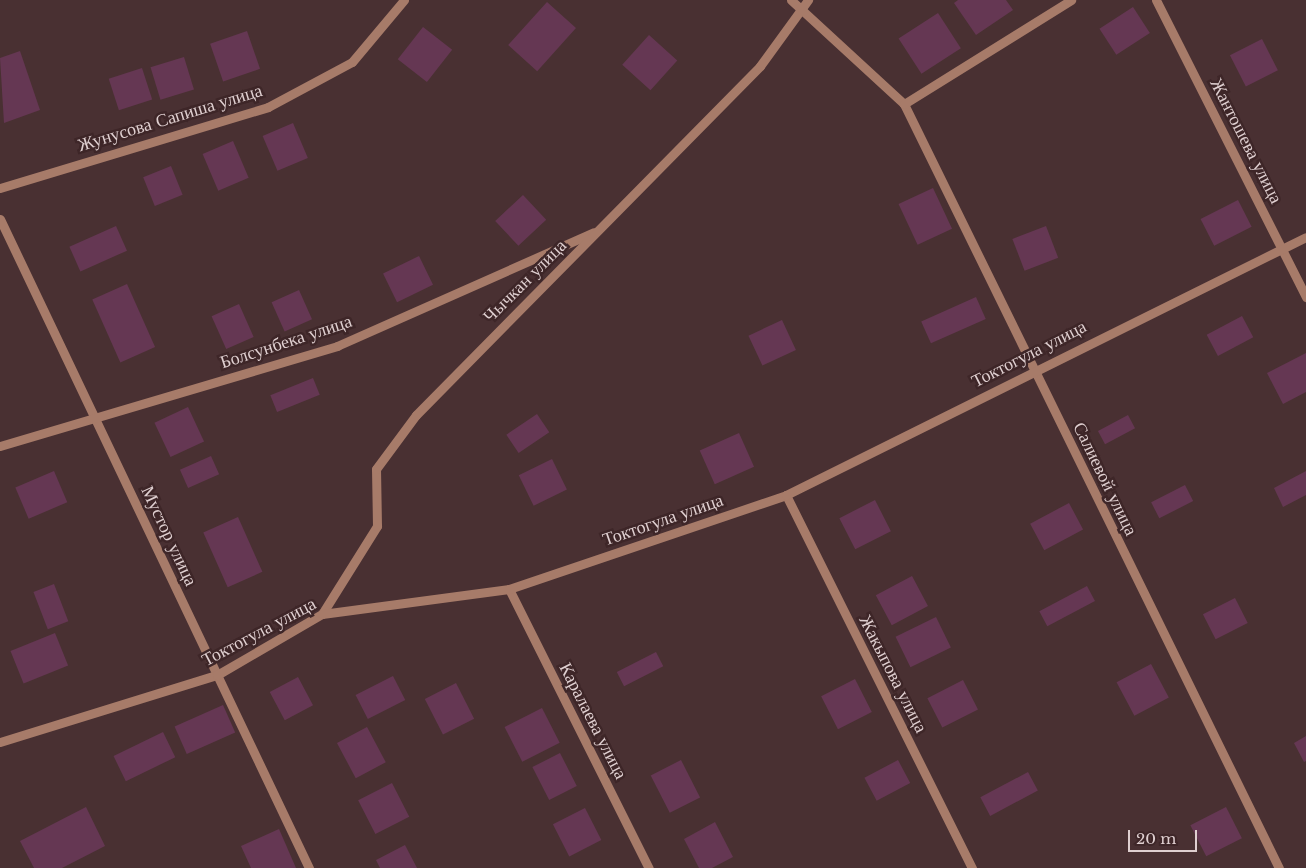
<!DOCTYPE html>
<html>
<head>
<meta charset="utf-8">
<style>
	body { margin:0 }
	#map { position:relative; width:1306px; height:868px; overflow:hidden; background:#493032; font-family:"Libre Baskerville",serif }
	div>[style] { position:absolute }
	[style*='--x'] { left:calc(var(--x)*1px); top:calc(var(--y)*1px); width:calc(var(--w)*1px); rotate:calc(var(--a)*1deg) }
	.building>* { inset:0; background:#653753; transform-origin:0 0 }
	.minor>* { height:9px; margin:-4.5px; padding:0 4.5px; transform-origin:4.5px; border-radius:4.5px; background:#a77b69 }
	span { translate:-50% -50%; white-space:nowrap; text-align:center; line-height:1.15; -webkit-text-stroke:5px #3e2628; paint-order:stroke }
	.street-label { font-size:18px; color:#dfcfd0 }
	.scale { position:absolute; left:1128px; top:830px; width:69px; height:22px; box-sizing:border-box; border:2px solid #dfcfd0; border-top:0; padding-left:6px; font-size:15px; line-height:18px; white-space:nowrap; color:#dfcfd0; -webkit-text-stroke:4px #3e2628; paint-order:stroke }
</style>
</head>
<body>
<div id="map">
	<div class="building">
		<i style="clip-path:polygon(958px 0,1006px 0,1013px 10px,976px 35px,954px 3px)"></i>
		<i style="left:547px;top:2px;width:39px;height:58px;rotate:42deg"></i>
		<i style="left:1133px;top:7px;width:31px;height:40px;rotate:57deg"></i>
		<i style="left:938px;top:13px;width:42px;height:47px;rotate:57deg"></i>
		<i style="left:423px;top:27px;width:37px;height:41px;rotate:38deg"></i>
		<i style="left:247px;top:31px;width:40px;height:39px;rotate:71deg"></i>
		<i style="left:649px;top:35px;width:38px;height:40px;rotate:42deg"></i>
		<i style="left:1262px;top:39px;width:35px;height:36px;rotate:63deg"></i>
		<i style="clip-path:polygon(20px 51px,40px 110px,4px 123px,0 58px)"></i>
		<i style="left:184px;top:57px;width:34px;height:35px;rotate:73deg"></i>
		<i style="left:142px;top:68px;width:33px;height:35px;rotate:72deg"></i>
		<i style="left:293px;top:123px;width:38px;height:33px;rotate:67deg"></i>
		<i style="left:233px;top:141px;width:40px;height:33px;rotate:67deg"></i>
		<i style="left:171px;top:166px;width:31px;height:30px;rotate:68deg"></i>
		<i style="left:933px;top:188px;width:45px;height:38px;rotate:65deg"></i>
		<i style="left:523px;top:195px;width:34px;height:38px;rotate:47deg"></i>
		<i style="left:1238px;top:200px;width:30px;height:42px;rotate:63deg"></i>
		<i style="left:116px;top:226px;width:27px;height:51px;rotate:66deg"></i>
		<i style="left:1046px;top:226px;width:34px;height:36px;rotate:69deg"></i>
		<i style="left:419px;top:256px;width:32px;height:40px;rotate:64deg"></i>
		<i style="left:127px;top:284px;width:69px;height:38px;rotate:66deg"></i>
		<i style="left:299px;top:290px;width:32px;height:30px;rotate:66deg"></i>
		<i style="left:976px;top:297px;width:24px;height:60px;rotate:66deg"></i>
		<i style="left:239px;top:304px;width:36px;height:30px;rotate:66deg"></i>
		<i style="left:1242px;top:316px;width:24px;height:40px;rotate:62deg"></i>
		<i style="left:782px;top:320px;width:33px;height:37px;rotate:65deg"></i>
		<i style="clip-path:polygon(1306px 353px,1306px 392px,1283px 404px,1267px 373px)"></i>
		<i style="left:313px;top:378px;width:18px;height:46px;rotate:68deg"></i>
		<i style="left:188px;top:407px;width:38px;height:37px;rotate:65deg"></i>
		<i style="left:537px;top:414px;width:22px;height:37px;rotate:56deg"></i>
		<i style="left:1128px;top:415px;width:15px;height:34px;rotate:62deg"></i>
		<i style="left:739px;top:433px;width:37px;height:43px;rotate:66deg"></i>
		<i style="left:211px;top:456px;width:20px;height:34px;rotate:66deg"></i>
		<i style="left:552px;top:459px;width:34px;height:37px;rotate:64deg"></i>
		<i style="left:54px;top:471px;width:34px;height:42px;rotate:67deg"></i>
		<i style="clip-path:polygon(1306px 471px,1306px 495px,1283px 507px,1274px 488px)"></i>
		<i style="left:1185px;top:485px;width:18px;height:38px;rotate:63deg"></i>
		<i style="left:875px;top:500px;width:35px;height:40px;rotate:63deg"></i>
		<i style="left:1069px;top:503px;width:30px;height:44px;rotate:62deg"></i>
		<i style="left:238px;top:517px;width:60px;height:38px;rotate:66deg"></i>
		<i style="left:912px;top:576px;width:34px;height:41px;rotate:62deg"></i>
		<i style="left:54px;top:584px;width:40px;height:22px;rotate:69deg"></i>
		<i style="left:1087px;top:586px;width:17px;height:54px;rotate:62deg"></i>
		<i style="left:1235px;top:598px;width:28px;height:36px;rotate:63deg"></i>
		<i style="left:936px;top:617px;width:34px;height:45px;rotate:64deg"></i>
		<i style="left:55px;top:633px;width:35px;height:48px;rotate:68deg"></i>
		<i style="left:656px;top:652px;width:16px;height:44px;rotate:63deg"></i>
		<i style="left:1151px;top:664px;width:38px;height:39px;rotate:62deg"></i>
		<i style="left:393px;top:676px;width:27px;height:42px;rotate:63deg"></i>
		<i style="left:298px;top:677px;width:32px;height:32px;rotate:62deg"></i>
		<i style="left:855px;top:679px;width:37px;height:38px;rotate:63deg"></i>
		<i style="left:963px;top:680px;width:33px;height:40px;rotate:63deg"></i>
		<i style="left:456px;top:683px;width:40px;height:35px;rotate:63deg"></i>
		<i style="left:223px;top:705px;width:30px;height:53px;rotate:66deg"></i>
		<i style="left:542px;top:708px;width:39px;height:42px;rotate:63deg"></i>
		<i style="left:367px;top:727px;width:40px;height:34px;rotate:62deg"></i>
		<i style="left:163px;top:732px;width:28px;height:55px;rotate:64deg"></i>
		<i style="clip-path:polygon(1306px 736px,1306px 761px,1304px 762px,1294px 743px)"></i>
		<i style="left:560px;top:753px;width:37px;height:31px;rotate:63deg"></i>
		<i style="left:681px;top:760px;width:42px;height:34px;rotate:63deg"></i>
		<i style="left:898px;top:760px;width:26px;height:38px;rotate:62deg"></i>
		<i style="left:1028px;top:772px;width:21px;height:54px;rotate:62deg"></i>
		<i style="left:392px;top:783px;width:38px;height:38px;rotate:63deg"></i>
		<i style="clip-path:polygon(86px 807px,105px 846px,62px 868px,34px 868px,20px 841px)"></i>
		<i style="left:1226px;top:807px;width:35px;height:40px;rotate:63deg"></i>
		<i style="left:585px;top:808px;width:36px;height:36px;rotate:63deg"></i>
		<i style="clip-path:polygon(715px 822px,733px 857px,712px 868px,699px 868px,684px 839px)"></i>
		<i style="clip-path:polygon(279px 829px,296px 868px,251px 868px,241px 846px)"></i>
		<i style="clip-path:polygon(405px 845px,417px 868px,380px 868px,376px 860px)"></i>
	</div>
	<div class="minor">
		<i style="--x:791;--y:0;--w:154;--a:42.6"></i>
		<i style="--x:904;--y:104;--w:851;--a:63.86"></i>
		<i style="--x:1156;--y:0;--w:333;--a:63.2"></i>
		<i style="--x:904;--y:104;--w:197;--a:-31.9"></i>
		<i style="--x:0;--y:188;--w:280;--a:-16.8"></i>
		<i style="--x:268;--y:107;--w:95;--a:-28.2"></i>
		<i style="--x:352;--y:62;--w:81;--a:-50"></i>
		<i style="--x:0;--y:219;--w:719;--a:64.54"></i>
		<i style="--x:0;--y:446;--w:352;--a:-16.5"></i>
		<i style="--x:337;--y:346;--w:281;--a:-23.9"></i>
		<i style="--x:786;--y:495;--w:417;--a:63.5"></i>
		<i style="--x:509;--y:589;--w:312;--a:63.4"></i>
		<i style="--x:322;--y:614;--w:104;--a:-58"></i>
		<i style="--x:377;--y:526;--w:57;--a:-91"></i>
		<i style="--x:376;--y:469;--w:67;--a:-53.5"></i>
		<i style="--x:416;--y:415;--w:490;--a:-45.4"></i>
		<i style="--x:760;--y:66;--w:82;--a:-54"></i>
		<i style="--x:0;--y:742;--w:227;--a:-17.2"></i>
		<i style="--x:217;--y:675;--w:121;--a:-30.2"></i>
		<i style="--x:322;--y:614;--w:189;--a:-7.6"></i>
		<i style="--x:509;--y:589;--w:293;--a:-18.7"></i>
		<i style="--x:786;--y:495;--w:580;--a:-26.39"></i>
	</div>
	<div class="street-label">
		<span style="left:170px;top:118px;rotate:-17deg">Жунусова Сапиша улица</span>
		<span style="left:1246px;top:141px;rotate:63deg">Жантошева улица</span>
		<span style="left:525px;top:281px;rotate:-45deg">Чычкан улица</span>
		<span style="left:286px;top:342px;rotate:-18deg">Болсунбека улица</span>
		<span style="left:1029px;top:354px;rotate:-27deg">Токтогула улица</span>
		<span style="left:1105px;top:479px;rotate:64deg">Салиевой улица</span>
		<span style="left:663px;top:520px;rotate:-19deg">Токтогула улица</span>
		<span style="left:169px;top:536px;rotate:65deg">Мустор улица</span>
		<span style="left:259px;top:632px;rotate:-28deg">Токтогула улица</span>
		<span style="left:893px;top:674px;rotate:63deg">Жакыпова улица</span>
		<span style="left:593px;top:721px;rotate:63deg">Каралаева улица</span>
	</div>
	<div class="scale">20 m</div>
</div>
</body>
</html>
